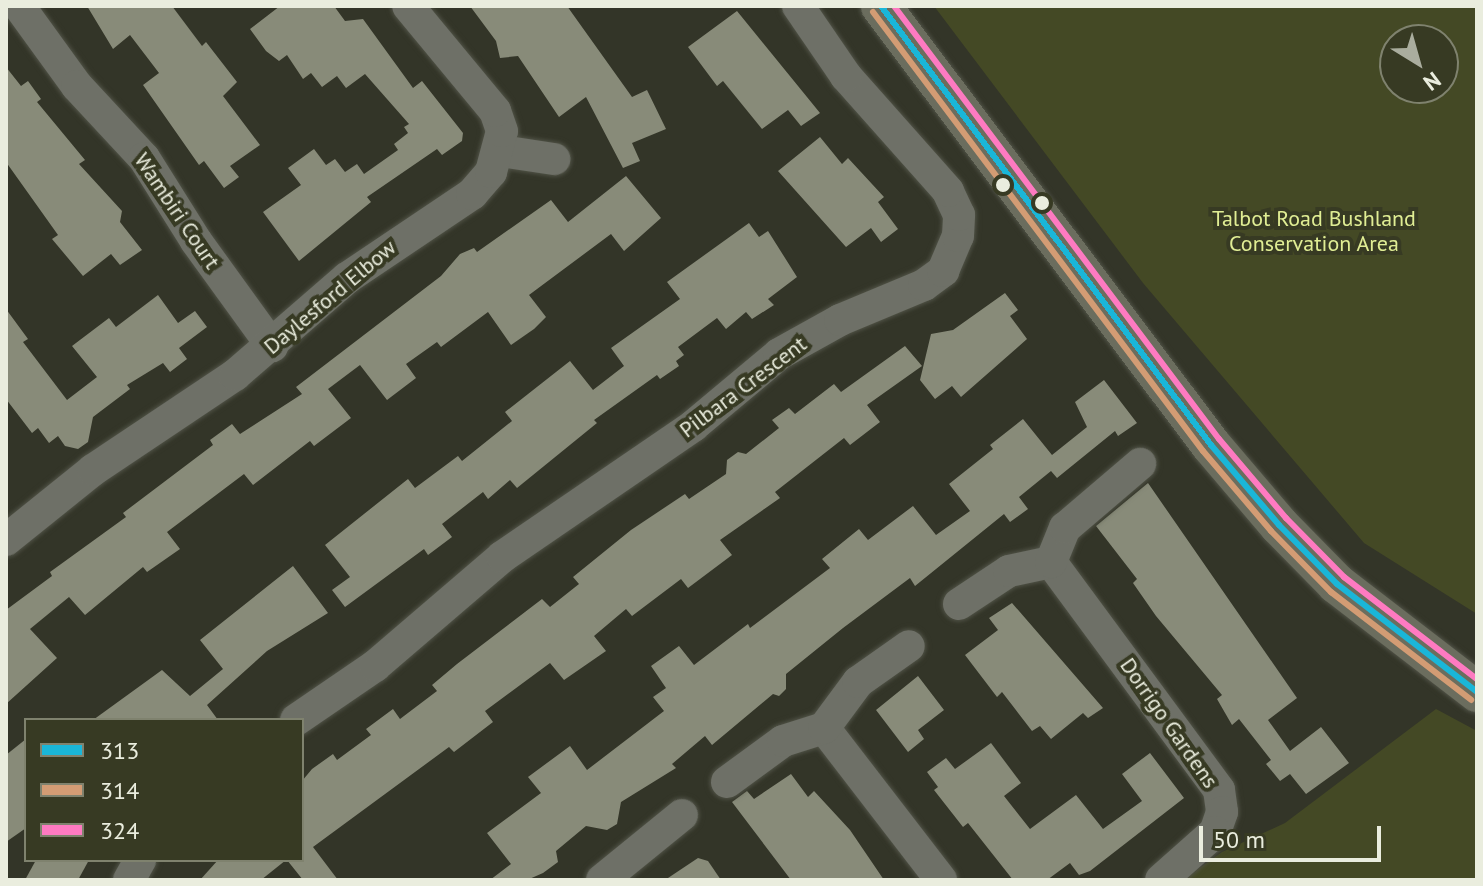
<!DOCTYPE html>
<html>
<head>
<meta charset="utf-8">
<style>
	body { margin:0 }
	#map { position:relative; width:1483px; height:886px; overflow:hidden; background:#333528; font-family:"PT Sans",sans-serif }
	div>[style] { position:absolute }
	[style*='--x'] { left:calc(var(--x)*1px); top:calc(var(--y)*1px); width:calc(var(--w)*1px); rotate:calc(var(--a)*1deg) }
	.green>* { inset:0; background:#444925 }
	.building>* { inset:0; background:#888b79 }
	.roads { filter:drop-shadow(0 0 2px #505246) drop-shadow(0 0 2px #505246) }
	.minor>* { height:32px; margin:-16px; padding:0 16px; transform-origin:16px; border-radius:16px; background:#6e7067 }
	.major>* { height:40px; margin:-20px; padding:0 20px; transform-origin:20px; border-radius:20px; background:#6b6d5e }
	.bus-1>* { height:6px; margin:-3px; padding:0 3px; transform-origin:3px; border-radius:3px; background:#1ab6d8 }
	.bus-2>* { height:6px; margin:-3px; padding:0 3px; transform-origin:3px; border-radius:3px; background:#d39c74 }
	.bus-3>* { height:6px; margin:-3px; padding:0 3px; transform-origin:3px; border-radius:3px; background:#fe7ac1 }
	.dots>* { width:22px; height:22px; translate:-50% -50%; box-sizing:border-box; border:4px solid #373a23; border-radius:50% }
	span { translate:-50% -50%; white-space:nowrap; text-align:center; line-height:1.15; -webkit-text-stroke:8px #373a23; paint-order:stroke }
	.street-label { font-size:22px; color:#eaedde }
	.park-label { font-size:22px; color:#e0ed94 }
	.frame { position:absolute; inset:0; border:8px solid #eaedde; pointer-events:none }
	.legend { position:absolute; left:24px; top:718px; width:280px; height:144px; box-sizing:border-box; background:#373a23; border:2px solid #7f826e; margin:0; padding:10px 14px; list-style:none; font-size:24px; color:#eaedde }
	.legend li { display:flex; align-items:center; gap:16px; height:40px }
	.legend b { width:40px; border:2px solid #7f826e }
	.north { position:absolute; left:1379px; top:24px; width:80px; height:80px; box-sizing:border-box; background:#373a23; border:2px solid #7f826e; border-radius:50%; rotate:143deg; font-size:22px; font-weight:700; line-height:32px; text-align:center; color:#eaedde }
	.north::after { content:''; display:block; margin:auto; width:28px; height:36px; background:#aaad9e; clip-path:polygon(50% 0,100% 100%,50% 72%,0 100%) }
	.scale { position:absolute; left:1199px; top:826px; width:182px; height:36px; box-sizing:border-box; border:4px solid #eaedde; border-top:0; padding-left:10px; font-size:24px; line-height:28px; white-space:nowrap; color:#eaedde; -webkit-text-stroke:6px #373a23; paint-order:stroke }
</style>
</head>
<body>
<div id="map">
	<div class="green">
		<i style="clip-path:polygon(evenodd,934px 6px,1477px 6px,1477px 614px,1364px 543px,1143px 283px,934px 6px,1395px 40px,1443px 40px,1443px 88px,1395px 88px,1395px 40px)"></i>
		<i style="clip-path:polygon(1436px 709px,1477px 731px,1477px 880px,1183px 880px,1222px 852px,1285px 823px)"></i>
	</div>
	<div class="building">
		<i style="clip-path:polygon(87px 6px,172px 6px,202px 46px,206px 42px,237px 82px,223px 96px,260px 145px,230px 166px,239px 177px,224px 188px,204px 161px,199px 165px,143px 85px,159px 73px,130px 35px,113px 49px)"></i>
		<i style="clip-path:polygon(280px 6px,334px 6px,345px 21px,363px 19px,413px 88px,422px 81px,463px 133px,462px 141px,442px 155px,437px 149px,367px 197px,371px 202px,299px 261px,263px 212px,301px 185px,288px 168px,314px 149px,326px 165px,335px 159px,345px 172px,357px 164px,364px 174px,398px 150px,394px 144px,408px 133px,404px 127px,409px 124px,365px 74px,346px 88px,337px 76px,322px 87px,311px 73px,303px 79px,287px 55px,279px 61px,266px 51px,250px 29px)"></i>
		<i style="clip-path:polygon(470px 6px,567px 6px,632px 97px,647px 90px,666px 129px,632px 143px,640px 161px,623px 168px,586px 97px,559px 117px,518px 56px,500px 58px,496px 41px)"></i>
		<i style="clip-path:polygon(737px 11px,820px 113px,801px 126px,788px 110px,762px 129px,723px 81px,717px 86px,688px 47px)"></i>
		<i style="clip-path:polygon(6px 67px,21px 86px,28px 81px,41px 99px,37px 102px,85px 160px,79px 164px,122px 211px,120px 222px,142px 250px,120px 265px,111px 254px,83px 276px,52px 239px,58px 235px,6px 162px)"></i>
		<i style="clip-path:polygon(820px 137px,842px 164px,848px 158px,884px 197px,878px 202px,898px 229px,881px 242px,871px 228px,846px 247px,778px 171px)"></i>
		<i style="clip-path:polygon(626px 176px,661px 218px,624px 251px,611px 234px,529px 295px,546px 317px,534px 329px,511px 345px,488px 312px,441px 347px,437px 342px,406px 364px,416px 378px,387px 400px,360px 365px,328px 389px,351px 418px,314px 446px,310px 441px,253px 485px,244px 474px,167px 532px,180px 549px,147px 572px,143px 567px,85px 615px,69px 597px,30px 629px,57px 658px,6px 704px,6px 610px,52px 576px,50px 572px,126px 517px,123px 513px,213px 445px,210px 440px,232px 424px,240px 434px,302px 394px,296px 387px,441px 276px,460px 254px,474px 248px,477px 252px,551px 200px,568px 222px)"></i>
		<i style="clip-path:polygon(749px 223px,759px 237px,768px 231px,797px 277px,768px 299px,774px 305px,752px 319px,746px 312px,726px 329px,717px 318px,678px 347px,684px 355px,676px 361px,679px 366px,660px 379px,657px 375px,594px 420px,597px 423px,517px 488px,510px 480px,488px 499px,483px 492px,442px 524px,452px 537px,428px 555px,424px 549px,345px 607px,332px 590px,350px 577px,325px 545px,408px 479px,415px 488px,458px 456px,462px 461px,512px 421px,505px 412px,570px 361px,593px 390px,624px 366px,611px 348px,680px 299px,667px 282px)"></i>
		<i style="clip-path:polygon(1005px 293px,1018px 310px,1010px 316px,1027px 339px,961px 397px,952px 386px,935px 399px,920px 380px,931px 334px,953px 330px)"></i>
		<i style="clip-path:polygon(158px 295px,178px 323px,195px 311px,207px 327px,179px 348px,187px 359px,170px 372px,163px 363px,127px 385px,130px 389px,93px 417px,88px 442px,78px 449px,65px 446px,58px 436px,49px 443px,38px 428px,32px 433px,6px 399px,6px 309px,28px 339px,23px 342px,67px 400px,97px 377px,72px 346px,109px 318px,116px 327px)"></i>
		<i style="clip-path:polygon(905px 346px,922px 366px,867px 405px,880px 422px,850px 445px,844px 438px,775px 492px,780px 498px,720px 540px,732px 555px,688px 588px,681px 579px,632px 616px,626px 609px,594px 636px,606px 651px,564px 680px,550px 663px,485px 711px,493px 722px,454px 752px,449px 747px,313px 847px,338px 880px,303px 880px,287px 860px,302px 860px,302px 781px,312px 769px,333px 754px,337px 760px,371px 735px,366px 729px,393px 709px,400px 719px,437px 691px,432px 685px,457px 664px,542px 599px,550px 607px,579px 584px,573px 577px,631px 530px,685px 494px,689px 499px,726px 474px,727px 460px,738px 452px,746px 454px,779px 428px,772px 420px,789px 408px,795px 414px,834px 384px,841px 392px)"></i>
		<i style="clip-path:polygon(1104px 380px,1137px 423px,1118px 436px,1115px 431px,1057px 478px,1051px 471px,1019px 497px,1028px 509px,1010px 522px,1004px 514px,915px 586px,910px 578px,843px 628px,786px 674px,786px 689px,779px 696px,773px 694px,712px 745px,705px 736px,672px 764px,676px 768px,621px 802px,617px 824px,607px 830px,586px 826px,556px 851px,558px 862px,543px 873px,527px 880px,490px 880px,511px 864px,487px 833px,541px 793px,528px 777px,570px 746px,587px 770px,664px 711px,653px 697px,666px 688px,651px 666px,679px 646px,694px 665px,748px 624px,750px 628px,830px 568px,822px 559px,859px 529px,868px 540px,913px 506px,936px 535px,970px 511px,949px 484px,993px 449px,990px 445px,1023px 419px,1052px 455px,1087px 427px,1075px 402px)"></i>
		<i style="clip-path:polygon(1148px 483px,1297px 698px,1268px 720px,1290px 751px,1321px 727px,1349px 763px,1306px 794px,1290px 774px,1280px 781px,1266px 764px,1271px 760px,1239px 719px,1232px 725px,1217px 699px,1222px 695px,1156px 616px,1133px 583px,1137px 579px,1096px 526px)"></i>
		<i style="clip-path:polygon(293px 566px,328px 613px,267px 651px,207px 705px,218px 720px,93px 720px,162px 670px,190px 696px,223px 669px,200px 640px)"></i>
		<i style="clip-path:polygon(1012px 603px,1103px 708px,1088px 718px,1083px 713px,1051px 739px,1040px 726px,1032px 731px,1002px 692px,997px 697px,965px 655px,998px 630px,989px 618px)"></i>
		<i style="clip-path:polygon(918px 676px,944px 710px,918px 730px,924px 739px,908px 752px,876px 710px)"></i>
		<i style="clip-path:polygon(26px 739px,26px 828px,6px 842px,6px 755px)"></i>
		<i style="clip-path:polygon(991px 743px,1021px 783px,1004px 796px,1030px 829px,1076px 795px,1103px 829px,1142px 801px,1122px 774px,1150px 753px,1184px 798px,1090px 871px,1079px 875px,1070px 863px,1047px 880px,1013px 880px,968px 823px,963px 827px,934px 790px,938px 787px,927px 772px,946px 758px,955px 769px)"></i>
		<i style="clip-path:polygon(791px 774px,808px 797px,814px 791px,850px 830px,884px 880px,791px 880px,732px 802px,747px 791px,754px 799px)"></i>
		<i style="clip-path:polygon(698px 858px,708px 861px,721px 880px,665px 880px)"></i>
		<i style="clip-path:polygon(36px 860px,89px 860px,78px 880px,25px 880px)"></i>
		<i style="clip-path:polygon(218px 860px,286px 860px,261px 880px,200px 880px)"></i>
	</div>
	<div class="roads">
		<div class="minor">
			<i style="--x:19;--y:6;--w:99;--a:54.1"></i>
			<i style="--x:77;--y:86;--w:98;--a:47.1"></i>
			<i style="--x:144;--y:158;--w:98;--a:57.9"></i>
			<i style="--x:196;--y:241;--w:130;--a:54.1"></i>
			<i style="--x:501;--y:151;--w:54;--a:8.6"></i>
			<i style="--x:6;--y:540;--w:112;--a:-38.8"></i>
			<i style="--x:93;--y:470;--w:171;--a:-33.8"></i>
			<i style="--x:235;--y:375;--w:148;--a:-40.9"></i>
			<i style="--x:347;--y:278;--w:151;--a:-33.9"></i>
			<i style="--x:472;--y:194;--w:29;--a:-49"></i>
			<i style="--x:491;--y:172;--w:42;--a:-75"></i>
			<i style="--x:502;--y:131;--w:21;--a:-109"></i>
			<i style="--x:495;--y:111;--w:136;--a:-129.6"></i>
			<i style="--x:1051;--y:562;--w:283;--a:53.6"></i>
			<i style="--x:1219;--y:790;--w:22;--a:82"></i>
			<i style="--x:1222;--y:812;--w:21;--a:109"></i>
			<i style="--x:1215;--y:832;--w:72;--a:138.4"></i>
			<i style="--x:959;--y:604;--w:60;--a:-33.4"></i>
			<i style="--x:1009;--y:571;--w:43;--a:-12.1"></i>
			<i style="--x:1051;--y:562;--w:37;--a:-68"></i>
			<i style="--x:1065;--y:528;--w:99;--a:-40.5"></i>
			<i style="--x:296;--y:720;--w:96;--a:-34.4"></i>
			<i style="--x:375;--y:666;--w:167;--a:-40.6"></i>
			<i style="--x:502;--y:557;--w:232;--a:-34.4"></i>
			<i style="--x:693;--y:426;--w:112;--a:-39.9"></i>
			<i style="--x:779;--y:354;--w:70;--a:-29.1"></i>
			<i style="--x:840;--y:320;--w:91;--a:-22.6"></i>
			<i style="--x:924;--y:285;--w:24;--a:-36"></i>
			<i style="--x:943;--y:271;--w:38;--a:-67"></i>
			<i style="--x:958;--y:236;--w:21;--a:-87"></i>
			<i style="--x:959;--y:215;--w:26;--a:-115"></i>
			<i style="--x:948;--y:191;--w:154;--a:-131.6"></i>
			<i style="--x:846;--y:76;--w:85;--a:-124.4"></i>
			<i style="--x:824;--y:728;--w:192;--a:52.4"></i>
			<i style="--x:727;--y:782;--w:69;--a:-36.2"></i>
			<i style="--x:783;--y:741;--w:43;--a:-17.6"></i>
			<i style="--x:824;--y:728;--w:57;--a:-53.5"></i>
			<i style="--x:858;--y:682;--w:62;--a:-35.2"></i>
			<i style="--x:129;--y:880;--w:23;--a:-61"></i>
			<i style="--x:602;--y:880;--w:103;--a:-39.1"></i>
		</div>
		<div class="major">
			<i style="--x:881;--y:6;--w:549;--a:53.07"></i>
			<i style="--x:1211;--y:445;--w:105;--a:49.6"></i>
			<i style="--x:1279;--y:525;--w:83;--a:45.5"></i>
			<i style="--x:1337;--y:584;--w:177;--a:37.6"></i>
		</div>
	</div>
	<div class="bus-1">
		<i style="--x:881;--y:6;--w:549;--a:53.07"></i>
		<i style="--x:1211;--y:445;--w:105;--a:49.6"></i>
		<i style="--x:1279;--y:525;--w:83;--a:45.5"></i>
		<i style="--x:1337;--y:584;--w:177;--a:37.6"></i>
	</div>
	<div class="bus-2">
		<i style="--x:873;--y:12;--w:549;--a:53.07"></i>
		<i style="--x:1203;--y:451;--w:105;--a:49.6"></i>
		<i style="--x:1271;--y:531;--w:86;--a:45.5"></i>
		<i style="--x:1331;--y:592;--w:177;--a:37.6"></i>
	</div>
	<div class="bus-3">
		<i style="--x:894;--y:6;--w:541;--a:53.11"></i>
		<i style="--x:1219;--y:439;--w:104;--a:49.7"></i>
		<i style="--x:1286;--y:518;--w:83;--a:45.5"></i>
		<i style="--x:1344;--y:577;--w:168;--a:37.5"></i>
	</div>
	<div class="dots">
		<i style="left:1003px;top:185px;background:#eaedde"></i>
		<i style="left:1042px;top:203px;background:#eaedde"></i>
	</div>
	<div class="street-label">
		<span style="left:177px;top:211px;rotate:56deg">Wambiri Court</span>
		<span style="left:330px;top:297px;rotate:-40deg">Daylesford Elbow</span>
		<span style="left:743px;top:387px;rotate:-37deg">Pilbara Crescent</span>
		<span style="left:1169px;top:723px;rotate:55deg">Dorrigo Gardens</span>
	</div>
	<div class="park-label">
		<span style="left:1314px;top:231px">Talbot Road Bushland<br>Conservation Area</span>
	</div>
	<div class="frame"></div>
	<ul class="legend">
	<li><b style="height:10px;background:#1ab6d8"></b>313</li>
	<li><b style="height:10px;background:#d39c74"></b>314</li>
	<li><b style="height:10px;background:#fe7ac1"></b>324</li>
	</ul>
	<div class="north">N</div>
	<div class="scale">50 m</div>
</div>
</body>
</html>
